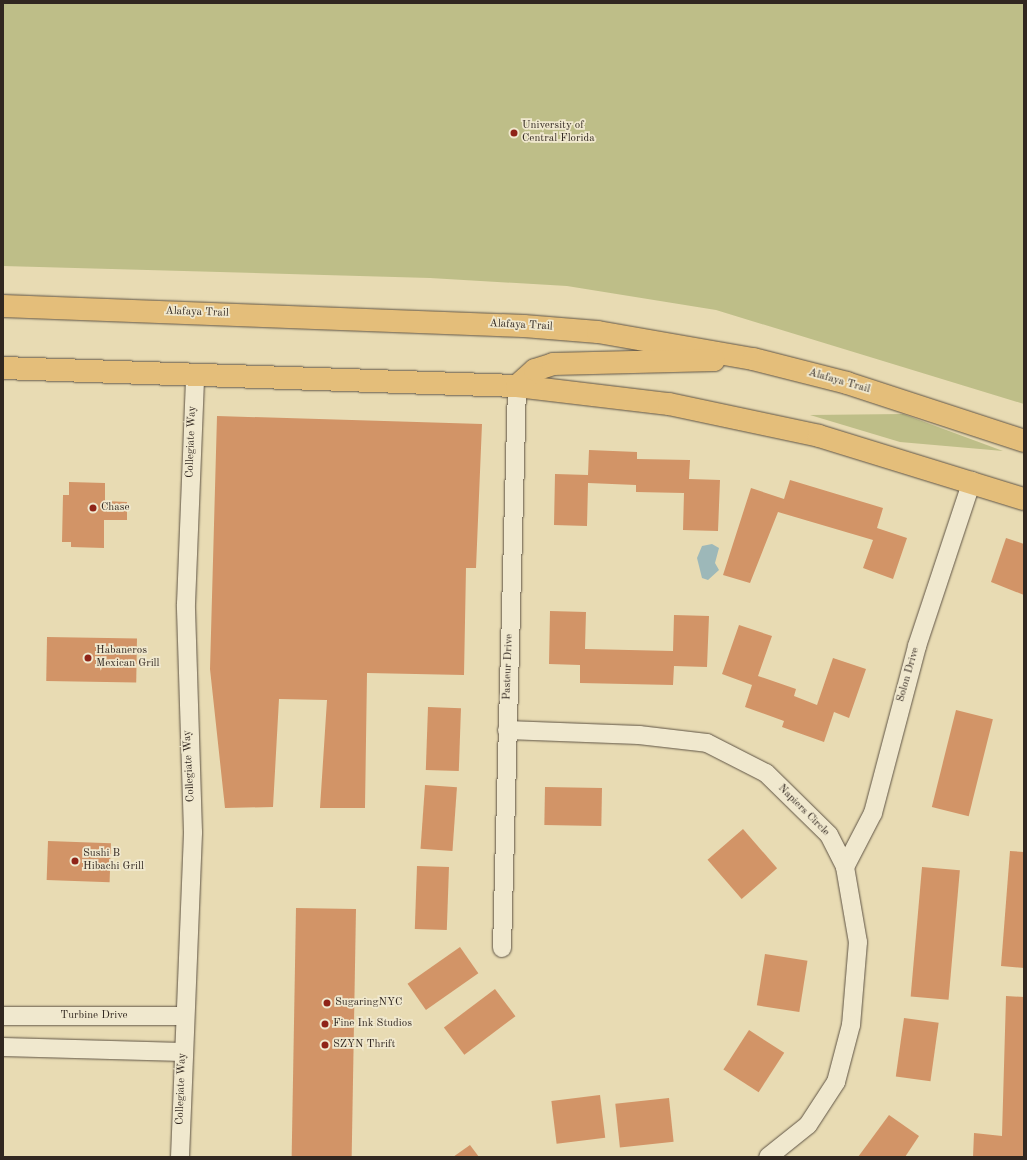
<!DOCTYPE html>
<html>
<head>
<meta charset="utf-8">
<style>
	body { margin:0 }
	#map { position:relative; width:1027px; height:1160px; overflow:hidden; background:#e8dbb3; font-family:"Old Standard TT",serif }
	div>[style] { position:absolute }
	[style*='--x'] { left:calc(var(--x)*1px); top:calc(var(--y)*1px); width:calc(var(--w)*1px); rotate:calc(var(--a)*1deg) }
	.green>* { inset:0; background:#bebe88 }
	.water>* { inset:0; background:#9db8b9 }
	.building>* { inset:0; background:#d29467; transform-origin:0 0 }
	.roads { filter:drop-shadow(0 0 1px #5f5445) drop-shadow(0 0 1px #5f5445) }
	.street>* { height:18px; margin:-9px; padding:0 9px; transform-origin:9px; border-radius:9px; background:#f0e8ce }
	.primary>* { height:22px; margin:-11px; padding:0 11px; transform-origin:11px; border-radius:11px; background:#e4be7a }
	.dots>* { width:11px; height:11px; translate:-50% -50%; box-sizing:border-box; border:2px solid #f0e8ce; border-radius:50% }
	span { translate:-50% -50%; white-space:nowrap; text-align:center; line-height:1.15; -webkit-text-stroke:3.5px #f0e8ce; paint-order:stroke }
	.poi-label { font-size:11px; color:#312720 }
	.left { translate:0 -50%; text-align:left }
	.street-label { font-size:11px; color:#312720 }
	.frame { position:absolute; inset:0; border:4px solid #312720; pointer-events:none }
</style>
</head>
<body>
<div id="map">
	<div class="green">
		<i style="clip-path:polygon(3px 3px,1024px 3px,1024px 404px,716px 310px,567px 286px,430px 278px,3px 266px)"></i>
		<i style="clip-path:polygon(903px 414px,1003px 451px,900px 442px,810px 415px)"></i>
	</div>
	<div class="water">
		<i style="clip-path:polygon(712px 544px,719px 548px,715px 563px,719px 570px,708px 580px,702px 578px,697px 558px,702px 546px)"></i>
	</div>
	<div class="building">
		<i style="clip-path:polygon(217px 416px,482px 424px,476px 568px,466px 568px,464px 675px,367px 673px,365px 808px,320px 808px,327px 700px,279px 699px,273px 807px,225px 808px,210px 669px)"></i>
		<i style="clip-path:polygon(589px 450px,637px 452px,637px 459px,690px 460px,689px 479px,720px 480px,718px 531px,683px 530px,684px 493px,636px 492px,636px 485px,588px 483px,587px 526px,554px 525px,555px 474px,588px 475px)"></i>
		<i style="clip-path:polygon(790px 480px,883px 508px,877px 528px,907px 538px,893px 579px,863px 568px,873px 540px,778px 512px,750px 583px,723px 575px,751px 488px,784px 499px)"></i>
		<i style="clip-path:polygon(69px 482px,105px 483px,105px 501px,127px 502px,127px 520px,104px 520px,104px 548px,71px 547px,71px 542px,62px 542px,63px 495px,69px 495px)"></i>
		<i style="clip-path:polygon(1006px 538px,1024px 544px,1024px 595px,991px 582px)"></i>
		<i style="clip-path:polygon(550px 611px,586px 612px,585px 649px,673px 651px,674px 615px,709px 616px,707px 667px,674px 666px,673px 685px,580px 683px,580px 665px,549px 664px)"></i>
		<i style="clip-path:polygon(739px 625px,772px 636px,758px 676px,796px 689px,794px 696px,817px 705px,833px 658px,866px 669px,849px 718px,834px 712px,824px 742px,782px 727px,784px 721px,745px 707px,752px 685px,722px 674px)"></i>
		<i style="left:47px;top:637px;width:90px;height:44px;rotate:1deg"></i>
		<i style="left:428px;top:707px;width:33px;height:63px;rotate:2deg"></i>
		<i style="left:956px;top:710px;width:38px;height:100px;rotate:14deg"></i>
		<i style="left:425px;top:785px;width:32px;height:64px;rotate:4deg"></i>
		<i style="left:545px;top:787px;width:57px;height:38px;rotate:1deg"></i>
		<i style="left:743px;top:829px;width:52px;height:47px;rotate:49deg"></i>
		<i style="left:48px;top:841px;width:63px;height:39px;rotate:2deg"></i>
		<i style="clip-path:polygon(1010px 851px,1024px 852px,1024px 968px,1001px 966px)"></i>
		<i style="left:417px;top:866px;width:32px;height:63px;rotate:2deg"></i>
		<i style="left:922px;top:867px;width:38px;height:130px;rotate:5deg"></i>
		<i style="left:296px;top:908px;width:60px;height:249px;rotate:1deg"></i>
		<i style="left:460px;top:947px;width:32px;height:64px;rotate:55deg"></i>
		<i style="left:765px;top:954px;width:43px;height:52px;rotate:9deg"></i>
		<i style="left:495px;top:989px;width:34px;height:64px;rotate:53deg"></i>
		<i style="clip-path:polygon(1006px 996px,1024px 997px,1024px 1157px,973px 1157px,974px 1133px,1002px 1136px)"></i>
		<i style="left:904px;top:1018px;width:35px;height:59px;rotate:8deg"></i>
		<i style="left:749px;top:1030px;width:42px;height:47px;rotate:33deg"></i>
		<i style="left:600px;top:1095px;width:43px;height:49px;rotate:83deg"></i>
		<i style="left:669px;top:1098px;width:44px;height:54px;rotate:84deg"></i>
		<i style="clip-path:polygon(889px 1115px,919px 1136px,905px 1157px,858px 1157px)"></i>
		<i style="clip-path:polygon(470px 1145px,479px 1157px,453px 1157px)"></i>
	</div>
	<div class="roads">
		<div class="street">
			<i style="--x:507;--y:730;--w:132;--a:2.2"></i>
			<i style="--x:639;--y:735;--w:68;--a:6.7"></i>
			<i style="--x:707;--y:743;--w:66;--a:27"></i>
			<i style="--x:766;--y:773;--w:88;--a:44.5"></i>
			<i style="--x:829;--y:835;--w:36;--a:63"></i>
			<i style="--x:845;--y:867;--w:76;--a:80.2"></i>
			<i style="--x:858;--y:942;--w:83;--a:94.8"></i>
			<i style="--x:851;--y:1025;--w:59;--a:104.7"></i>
			<i style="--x:836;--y:1082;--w:51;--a:123.1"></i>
			<i style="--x:808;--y:1125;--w:51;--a:141.3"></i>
			<i style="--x:845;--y:867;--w:61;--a:-62.6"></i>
			<i style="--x:873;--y:813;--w:173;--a:-75.2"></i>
			<i style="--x:917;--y:646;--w:174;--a:-71.6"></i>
			<i style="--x:502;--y:948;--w:562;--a:-88.47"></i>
			<i style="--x:3;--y:1016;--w:181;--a:0"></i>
			<i style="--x:3;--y:1047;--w:180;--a:1.6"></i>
			<i style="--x:180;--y:1157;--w:325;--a:-87.7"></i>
			<i style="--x:193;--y:832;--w:228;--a:-91.8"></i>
			<i style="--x:186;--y:604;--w:229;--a:-87.7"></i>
		</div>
		<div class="primary">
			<i style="--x:3;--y:306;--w:521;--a:2.2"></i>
			<i style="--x:524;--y:326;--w:74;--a:4.6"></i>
			<i style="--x:598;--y:332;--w:157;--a:9.9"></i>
			<i style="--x:753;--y:359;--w:97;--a:14.3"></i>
			<i style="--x:847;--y:383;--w:186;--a:18.1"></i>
			<i style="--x:3;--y:368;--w:514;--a:2.01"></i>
			<i style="--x:517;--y:386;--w:153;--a:6.8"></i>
			<i style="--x:669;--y:404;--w:153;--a:12"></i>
			<i style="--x:819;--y:436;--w:214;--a:17.1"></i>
			<i style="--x:517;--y:386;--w:24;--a:-42"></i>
			<i style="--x:535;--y:370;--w:19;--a:-18"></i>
			<i style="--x:553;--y:364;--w:161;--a:-1.4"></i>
		</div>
	</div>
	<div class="dots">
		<i style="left:514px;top:133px;background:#8f2418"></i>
		<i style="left:93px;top:508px;background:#8f2418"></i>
		<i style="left:88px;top:658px;background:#8f2418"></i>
		<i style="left:75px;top:861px;background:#8f2418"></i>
		<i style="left:327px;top:1003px;background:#8f2418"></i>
		<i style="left:325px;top:1024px;background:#8f2418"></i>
		<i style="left:325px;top:1045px;background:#8f2418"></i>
	</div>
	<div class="poi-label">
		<span class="left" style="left:522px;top:133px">University of<br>Central Florida</span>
		<span class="left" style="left:101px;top:508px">Chase</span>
		<span class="left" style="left:96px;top:658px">Habaneros<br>Mexican Grill</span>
		<span class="left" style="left:83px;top:861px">Sushi B<br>Hibachi Grill</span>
		<span class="left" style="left:335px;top:1003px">SugaringNYC</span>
		<span class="left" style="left:333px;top:1024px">Fine Ink Studios</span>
		<span class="left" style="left:333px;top:1045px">SZYN Thrift</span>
	</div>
	<div class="street-label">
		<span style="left:197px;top:313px;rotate:2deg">Alafaya Trail</span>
		<span style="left:521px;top:326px;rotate:3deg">Alafaya Trail</span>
		<span style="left:839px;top:382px;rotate:16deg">Alafaya Trail</span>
		<span style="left:192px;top:442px;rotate:-88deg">Collegiate Way</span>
		<span style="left:509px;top:667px;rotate:-88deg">Pasteur Drive</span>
		<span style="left:909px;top:675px;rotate:-74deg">Solon Drive</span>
		<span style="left:190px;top:766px;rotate:-93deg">Collegiate Way</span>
		<span style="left:803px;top:811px;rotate:45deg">Napiers Circle</span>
		<span style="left:94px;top:1016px">Turbine Drive</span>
		<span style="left:182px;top:1089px;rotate:-88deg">Collegiate Way</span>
	</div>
	<div class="frame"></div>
</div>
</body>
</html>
